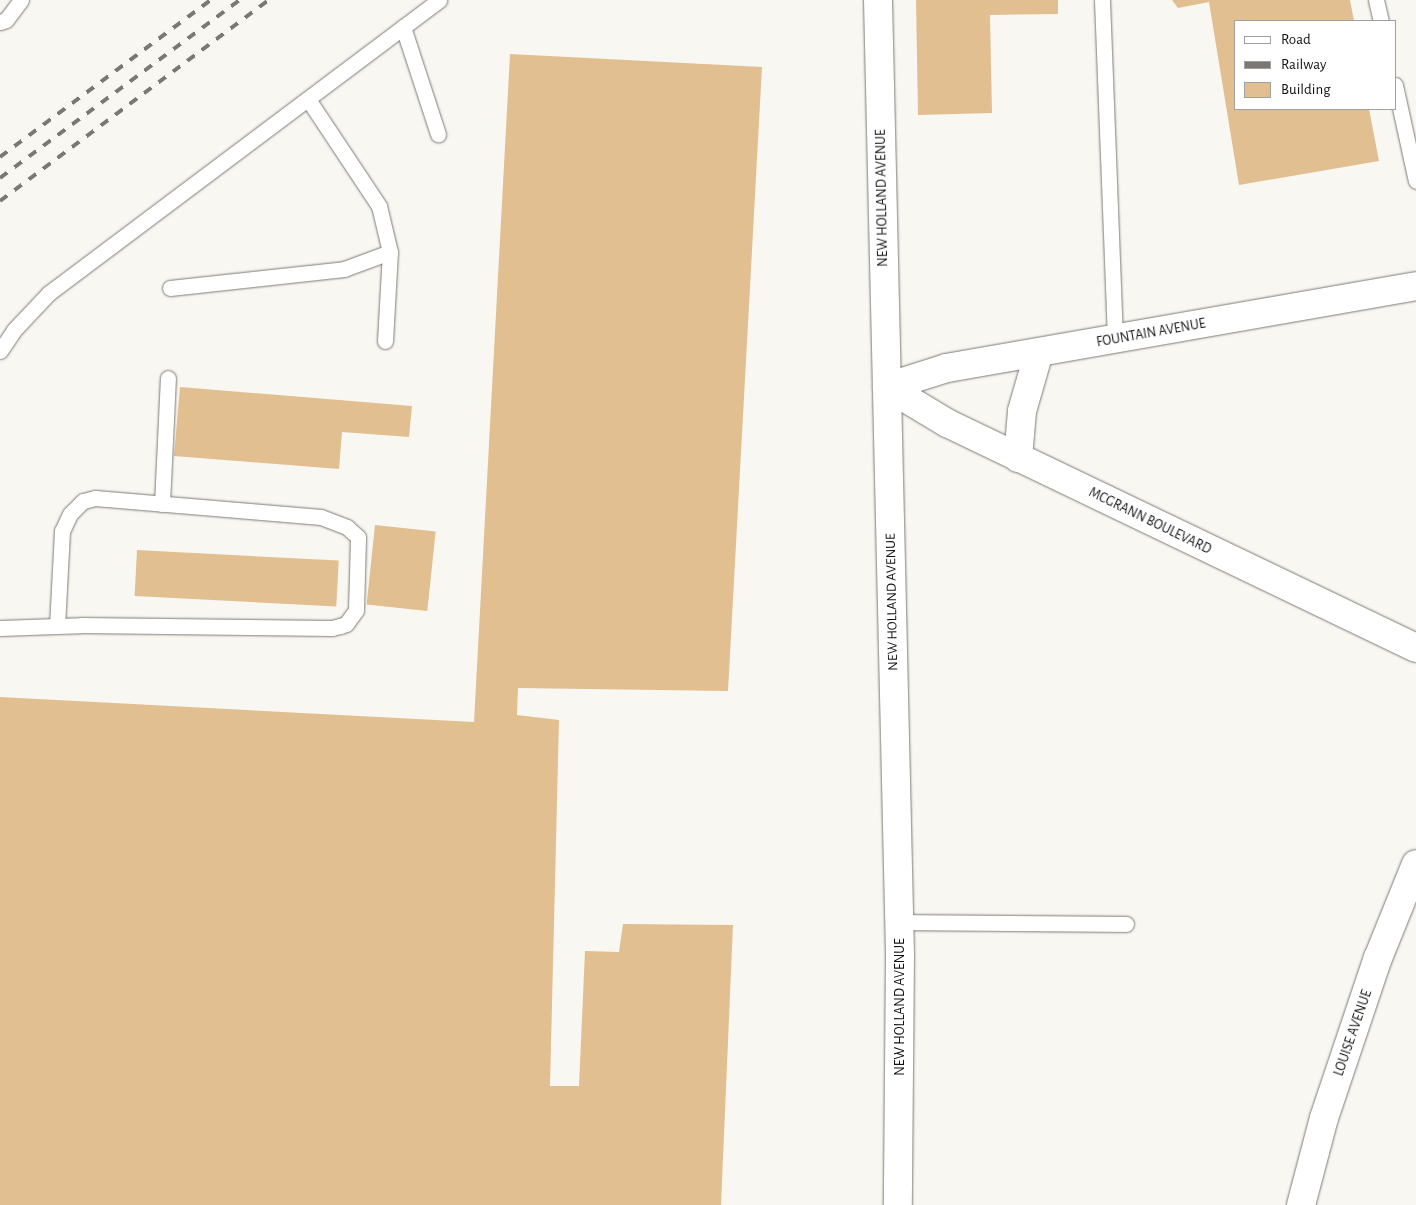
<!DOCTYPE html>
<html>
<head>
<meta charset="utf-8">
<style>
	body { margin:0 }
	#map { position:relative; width:1416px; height:1205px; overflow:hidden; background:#f9f7f1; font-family:"Alegreya Sans",sans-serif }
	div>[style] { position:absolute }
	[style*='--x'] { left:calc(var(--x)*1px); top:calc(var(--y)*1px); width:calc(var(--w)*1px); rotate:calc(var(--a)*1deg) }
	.building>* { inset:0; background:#e1bf90; transform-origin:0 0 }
	.roads { filter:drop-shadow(0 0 1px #7c7a75) drop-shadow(0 0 1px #7c7a75) }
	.service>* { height:15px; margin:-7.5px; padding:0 7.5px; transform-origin:7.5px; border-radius:7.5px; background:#fff }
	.minor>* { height:28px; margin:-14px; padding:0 14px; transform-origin:14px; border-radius:14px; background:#fff }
	.tertiary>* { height:28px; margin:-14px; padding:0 14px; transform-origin:14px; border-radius:14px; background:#fff }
	.primary>* { height:28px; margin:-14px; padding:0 14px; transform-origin:14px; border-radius:14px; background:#fff }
	.rail>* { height:4px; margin-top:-2px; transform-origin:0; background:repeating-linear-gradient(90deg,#797874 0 9px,transparent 0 18px) }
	span { translate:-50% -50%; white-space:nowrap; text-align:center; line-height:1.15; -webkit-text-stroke:5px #fff; paint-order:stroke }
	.street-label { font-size:14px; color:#121210 }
	.legend { position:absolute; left:1234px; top:20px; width:162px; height:90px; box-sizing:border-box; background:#fff; border:1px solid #a0a09f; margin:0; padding:6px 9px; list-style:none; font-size:15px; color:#121210 }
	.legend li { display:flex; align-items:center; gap:10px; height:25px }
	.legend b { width:25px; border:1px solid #a0a09f }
</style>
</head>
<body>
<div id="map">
	<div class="building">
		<i style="clip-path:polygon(916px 0,1058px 0,1058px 14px,990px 15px,992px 113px,918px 115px)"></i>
		<i style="clip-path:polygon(1172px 0,1350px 0,1354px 21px,1235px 21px,1235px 109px,1369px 109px,1379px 161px,1239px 185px,1209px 2px,1178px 8px)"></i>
		<i style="clip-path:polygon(510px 54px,762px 67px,728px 691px,518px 688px,517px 715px,559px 720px,550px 1086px,579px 1086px,585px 951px,619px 952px,623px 924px,733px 925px,721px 1205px,0 1205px,0 697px,474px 722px)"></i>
		<i style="clip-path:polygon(180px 387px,412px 406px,409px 437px,342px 432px,339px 469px,174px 456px)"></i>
		<i style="left:375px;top:525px;width:61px;height:80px;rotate:6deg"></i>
		<i style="left:137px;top:550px;width:202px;height:46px;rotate:3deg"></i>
	</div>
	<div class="roads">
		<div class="service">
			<i style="--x:1102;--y:0;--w:339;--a:87.8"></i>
			<i style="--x:1376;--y:0;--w:22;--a:77"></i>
			<i style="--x:0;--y:22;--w:6;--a:-18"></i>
			<i style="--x:6;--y:20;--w:25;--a:-53"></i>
			<i style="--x:403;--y:27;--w:113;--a:71.9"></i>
			<i style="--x:1395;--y:85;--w:98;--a:77.7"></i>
			<i style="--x:170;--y:288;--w:175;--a:-6.2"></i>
			<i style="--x:344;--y:269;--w:49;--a:-20.3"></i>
			<i style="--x:390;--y:252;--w:47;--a:-103.4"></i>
			<i style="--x:379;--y:206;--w:128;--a:-123.6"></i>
			<i style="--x:385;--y:341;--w:89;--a:-86.8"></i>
			<i style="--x:0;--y:351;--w:25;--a:-56"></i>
			<i style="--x:14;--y:330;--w:51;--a:-46.6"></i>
			<i style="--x:49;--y:293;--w:488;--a:-36.9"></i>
			<i style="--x:162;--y:504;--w:126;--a:-87.3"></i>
			<i style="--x:0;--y:628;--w:57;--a:-2"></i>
			<i style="--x:57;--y:626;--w:24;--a:-2"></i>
			<i style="--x:81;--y:625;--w:251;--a:0.7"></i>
			<i style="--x:332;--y:628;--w:8;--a:-14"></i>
			<i style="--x:340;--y:626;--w:6;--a:-18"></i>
			<i style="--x:346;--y:624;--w:17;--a:-54"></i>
			<i style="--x:356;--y:610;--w:73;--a:-88.4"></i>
			<i style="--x:358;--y:537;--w:15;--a:-138"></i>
			<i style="--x:347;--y:527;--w:28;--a:-159"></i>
			<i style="--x:321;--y:517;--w:227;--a:-175.2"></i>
			<i style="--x:95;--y:498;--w:12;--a:166"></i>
			<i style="--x:83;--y:501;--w:18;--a:135"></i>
			<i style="--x:70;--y:514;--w:19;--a:115"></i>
			<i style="--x:62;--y:531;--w:95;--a:93"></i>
			<i style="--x:899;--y:922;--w:227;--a:0.5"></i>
		</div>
		<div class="minor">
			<i style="--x:887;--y:387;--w:70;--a:31"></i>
			<i style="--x:947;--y:423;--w:520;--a:25.63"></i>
			<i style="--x:1018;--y:458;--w:47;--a:-85.1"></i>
			<i style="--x:1022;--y:411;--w:61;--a:-73.9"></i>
			<i style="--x:1301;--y:1205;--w:90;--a:-75.2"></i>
			<i style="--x:1324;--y:1118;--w:169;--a:-71.4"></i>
			<i style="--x:1378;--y:958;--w:101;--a:-68"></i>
		</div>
		<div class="tertiary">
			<i style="--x:887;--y:387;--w:63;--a:-17.6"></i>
			<i style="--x:947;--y:368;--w:476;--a:-9.9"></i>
		</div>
		<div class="primary">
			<i style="--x:878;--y:0;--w:955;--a:88.68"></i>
			<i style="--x:900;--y:955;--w:250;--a:90.5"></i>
		</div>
	</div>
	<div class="rail">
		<i style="--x:0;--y:157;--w:263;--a:-36.7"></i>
		<i style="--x:0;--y:178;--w:299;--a:-36.6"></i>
		<i style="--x:0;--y:201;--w:336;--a:-36.8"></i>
	</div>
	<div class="street-label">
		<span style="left:882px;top:198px;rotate:-91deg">NEW HOLLAND AVENUE</span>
		<span style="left:1151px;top:333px;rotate:-10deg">FOUNTAIN AVENUE</span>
		<span style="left:1150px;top:521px;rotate:26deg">MCGRANN BOULEVARD</span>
		<span style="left:892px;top:602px;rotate:-91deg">NEW HOLLAND AVENUE</span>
		<span style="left:900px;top:1007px;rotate:-90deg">NEW HOLLAND AVENUE</span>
		<span style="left:1353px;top:1033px;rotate:-71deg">LOUISE AVENUE</span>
	</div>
	<ul class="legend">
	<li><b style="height:6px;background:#fff"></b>Road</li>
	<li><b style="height:6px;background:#797874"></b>Railway</li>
	<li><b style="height:14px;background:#e1bf90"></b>Building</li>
	</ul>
</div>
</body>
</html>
